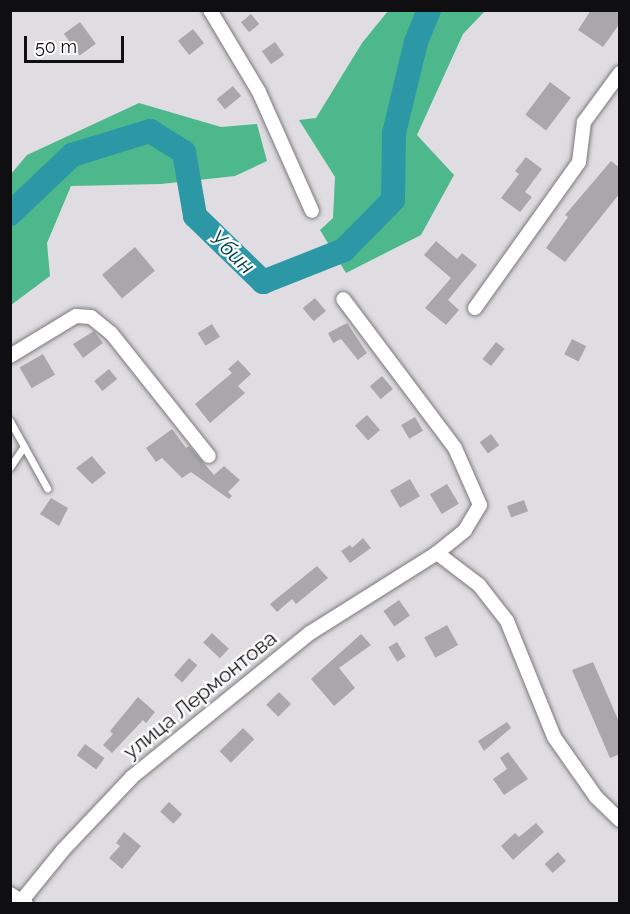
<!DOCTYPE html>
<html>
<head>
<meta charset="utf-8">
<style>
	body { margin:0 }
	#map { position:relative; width:630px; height:914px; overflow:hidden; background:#dfdde1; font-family:Raleway,sans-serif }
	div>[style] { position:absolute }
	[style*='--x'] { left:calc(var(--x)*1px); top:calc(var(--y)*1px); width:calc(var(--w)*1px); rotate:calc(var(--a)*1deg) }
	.forest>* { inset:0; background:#4db88c }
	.river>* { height:24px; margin:-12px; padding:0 12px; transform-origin:12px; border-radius:12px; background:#2c98a6 }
	.building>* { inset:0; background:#a9a7ab; transform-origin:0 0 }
	.roads { filter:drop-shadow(0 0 2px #7b797c) drop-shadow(0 0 2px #7b797c) }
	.lane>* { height:7px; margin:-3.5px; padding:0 3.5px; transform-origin:3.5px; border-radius:3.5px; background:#fff }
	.street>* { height:14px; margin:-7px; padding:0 7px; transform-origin:7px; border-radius:7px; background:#fff }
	span { translate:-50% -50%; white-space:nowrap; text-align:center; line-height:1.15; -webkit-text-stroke:4.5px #fff; paint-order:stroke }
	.street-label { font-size:21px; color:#0f0e10 }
	.water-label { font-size:22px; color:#004149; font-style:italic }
	.frame { position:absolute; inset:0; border:12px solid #0f0e10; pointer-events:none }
	.scale { position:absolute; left:24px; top:36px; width:100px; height:27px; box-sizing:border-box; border:3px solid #0f0e10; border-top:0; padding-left:8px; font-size:18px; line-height:21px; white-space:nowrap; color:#0f0e10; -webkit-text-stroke:4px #fff; paint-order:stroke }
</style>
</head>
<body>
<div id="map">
	<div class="forest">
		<i style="clip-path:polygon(388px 11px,485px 11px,463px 34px,417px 135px,454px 175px,421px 235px,346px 273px,320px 230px,333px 218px,335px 177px,299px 120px,316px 118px,362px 43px)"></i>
		<i style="clip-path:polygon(139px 103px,221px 127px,257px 124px,267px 161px,235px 176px,161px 184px,71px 186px,47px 243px,50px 276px,11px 305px,11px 174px,27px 155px)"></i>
	</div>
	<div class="river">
		<i style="--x:10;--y:214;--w:86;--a:-43.6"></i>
		<i style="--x:72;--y:155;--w:82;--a:-17.1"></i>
		<i style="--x:150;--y:131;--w:40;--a:32"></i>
		<i style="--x:184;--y:152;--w:65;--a:80.2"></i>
		<i style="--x:195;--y:216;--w:95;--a:44.1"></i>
		<i style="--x:263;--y:282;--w:87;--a:-21.6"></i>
		<i style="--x:344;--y:250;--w:70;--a:-45.6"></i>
		<i style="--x:393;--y:200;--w:67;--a:-89.1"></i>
		<i style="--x:394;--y:133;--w:94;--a:-76.4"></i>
		<i style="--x:416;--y:42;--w:35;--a:-68"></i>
	</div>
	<div class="building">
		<i style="clip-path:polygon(591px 10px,620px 10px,620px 23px,603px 47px,578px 30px)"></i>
		<i style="left:251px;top:14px;width:13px;height:13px;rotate:51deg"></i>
		<i style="left:80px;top:22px;width:27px;height:20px;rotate:54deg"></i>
		<i style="left:193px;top:29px;width:18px;height:19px;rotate:52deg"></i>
		<i style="left:275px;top:42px;width:16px;height:16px;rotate:55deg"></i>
		<i style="left:550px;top:82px;width:26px;height:41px;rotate:37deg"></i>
		<i style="left:233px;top:86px;width:13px;height:21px;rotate:51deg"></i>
		<i style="clip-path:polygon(526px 157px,542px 169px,525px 192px,532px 197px,520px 212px,501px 198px,519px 174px,515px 171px)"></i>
		<i style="clip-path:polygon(611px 161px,620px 168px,620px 193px,565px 262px,546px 248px,568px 217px,565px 215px)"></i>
		<i style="clip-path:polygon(436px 241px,457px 259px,462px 253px,477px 265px,448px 300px,459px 310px,446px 325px,425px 308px,451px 278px,424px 255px)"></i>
		<i style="left:135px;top:247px;width:31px;height:43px;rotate:50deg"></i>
		<i style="left:315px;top:298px;width:17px;height:16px;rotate:50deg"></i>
		<i style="clip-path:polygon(347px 323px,367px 353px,358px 360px,341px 339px,333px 343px,328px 333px)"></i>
		<i style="left:212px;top:324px;width:15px;height:17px;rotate:58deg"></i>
		<i style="clip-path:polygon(94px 331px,103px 343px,83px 358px,73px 344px)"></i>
		<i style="left:572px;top:339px;width:16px;height:17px;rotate:27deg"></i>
		<i style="left:496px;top:342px;width:11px;height:22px;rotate:38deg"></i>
		<i style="left:43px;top:354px;width:24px;height:27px;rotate:60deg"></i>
		<i style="clip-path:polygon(238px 360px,251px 374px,238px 386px,245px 393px,210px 423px,195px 404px,232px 373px,228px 369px)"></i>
		<i style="left:109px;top:369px;width:13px;height:19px;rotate:51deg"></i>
		<i style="left:382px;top:376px;width:17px;height:16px;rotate:50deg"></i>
		<i style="left:367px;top:415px;width:20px;height:16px;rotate:49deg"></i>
		<i style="left:415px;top:417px;width:16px;height:16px;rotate:60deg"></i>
		<i style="clip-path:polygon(172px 429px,186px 448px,189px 446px,214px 475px,224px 466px,240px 480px,228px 492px,232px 496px,229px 499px,191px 472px,182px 478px,162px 458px,156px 462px,146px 448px)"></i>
		<i style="left:491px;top:434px;width:14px;height:14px;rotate:54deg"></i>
		<i style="clip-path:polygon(92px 456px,106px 473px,92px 484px,76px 468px)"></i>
		<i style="left:410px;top:479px;width:20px;height:23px;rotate:60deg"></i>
		<i style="left:447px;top:484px;width:23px;height:20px;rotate:59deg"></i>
		<i style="clip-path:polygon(51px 498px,68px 508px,59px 526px,40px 514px)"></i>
		<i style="left:524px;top:500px;width:12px;height:18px;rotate:70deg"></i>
		<i style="clip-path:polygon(363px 538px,371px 548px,350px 563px,341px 551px,350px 545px,352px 548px)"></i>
		<i style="clip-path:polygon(317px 566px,328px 578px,296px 604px,292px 599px,277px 612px,270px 604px)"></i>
		<i style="left:399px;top:600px;width:19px;height:19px;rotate:55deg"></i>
		<i style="left:447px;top:625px;width:23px;height:26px;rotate:61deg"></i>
		<i style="left:212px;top:633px;width:23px;height:13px;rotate:43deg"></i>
		<i style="clip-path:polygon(361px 634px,371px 645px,339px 668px,355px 688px,334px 706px,311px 679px)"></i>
		<i style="left:397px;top:642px;width:17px;height:10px;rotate:59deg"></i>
		<i style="left:189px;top:658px;width:11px;height:23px;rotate:41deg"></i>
		<i style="clip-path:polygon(593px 662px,620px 724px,620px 754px,610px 758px,572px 670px)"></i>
		<i style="left:279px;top:692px;width:17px;height:18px;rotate:45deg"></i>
		<i style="clip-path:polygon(138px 697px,155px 712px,146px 723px,143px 720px,112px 753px,103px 745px,113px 734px,110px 731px)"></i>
		<i style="clip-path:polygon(507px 722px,511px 728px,484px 751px,478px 741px)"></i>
		<i style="left:243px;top:728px;width:16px;height:33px;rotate:45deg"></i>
		<i style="left:85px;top:744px;width:24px;height:14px;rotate:36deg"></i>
		<i style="clip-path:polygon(508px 752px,528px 779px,504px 795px,493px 779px,507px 769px,500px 758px)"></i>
		<i style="left:169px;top:802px;width:18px;height:13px;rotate:43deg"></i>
		<i style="clip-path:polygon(536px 823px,544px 832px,513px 860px,501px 846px,515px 833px,519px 837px)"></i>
		<i style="clip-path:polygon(124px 832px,141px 846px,122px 869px,109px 858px,120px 846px,116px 843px)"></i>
		<i style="left:558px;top:852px;width:12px;height:18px;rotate:48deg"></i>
	</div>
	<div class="roads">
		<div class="lane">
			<i style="--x:10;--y:421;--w:77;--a:61.1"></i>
			<i style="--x:10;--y:467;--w:25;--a:-56"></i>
		</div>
		<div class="street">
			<i style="--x:210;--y:10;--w:96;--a:59.1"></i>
			<i style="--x:259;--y:92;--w:130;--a:66"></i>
			<i style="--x:475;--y:308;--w:179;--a:-54.5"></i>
			<i style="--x:579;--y:162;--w:40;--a:-82.9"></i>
			<i style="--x:584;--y:122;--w:61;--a:-53.7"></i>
			<i style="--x:10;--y:356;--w:77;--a:-31.2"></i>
			<i style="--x:76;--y:316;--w:15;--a:4"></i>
			<i style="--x:91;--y:317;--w:26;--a:39"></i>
			<i style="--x:111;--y:333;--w:157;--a:51.5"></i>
			<i style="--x:437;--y:553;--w:53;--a:37.3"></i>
			<i style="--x:479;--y:585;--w:46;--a:52.1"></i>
			<i style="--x:507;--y:621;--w:125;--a:67.9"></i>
			<i style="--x:554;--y:737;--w:73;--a:55"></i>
			<i style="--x:596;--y:797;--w:33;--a:44"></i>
			<i style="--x:10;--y:894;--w:19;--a:32"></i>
			<i style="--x:19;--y:904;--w:70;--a:-50.8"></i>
			<i style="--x:63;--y:850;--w:100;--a:-46.6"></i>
			<i style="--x:132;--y:777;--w:229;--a:-39"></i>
			<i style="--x:310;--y:633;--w:150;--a:-32.2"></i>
			<i style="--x:437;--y:553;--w:36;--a:-39"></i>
			<i style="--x:465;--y:530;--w:29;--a:-59"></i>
			<i style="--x:480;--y:505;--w:62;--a:-113.7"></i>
			<i style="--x:455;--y:448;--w:186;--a:-126.9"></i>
		</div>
	</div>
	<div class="street-label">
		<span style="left:200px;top:695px;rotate:-39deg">улица Лермонтова</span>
	</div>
	<div class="water-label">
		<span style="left:232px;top:252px;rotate:44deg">Убин</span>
	</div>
	<div class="frame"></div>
	<div class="scale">50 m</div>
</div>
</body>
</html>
